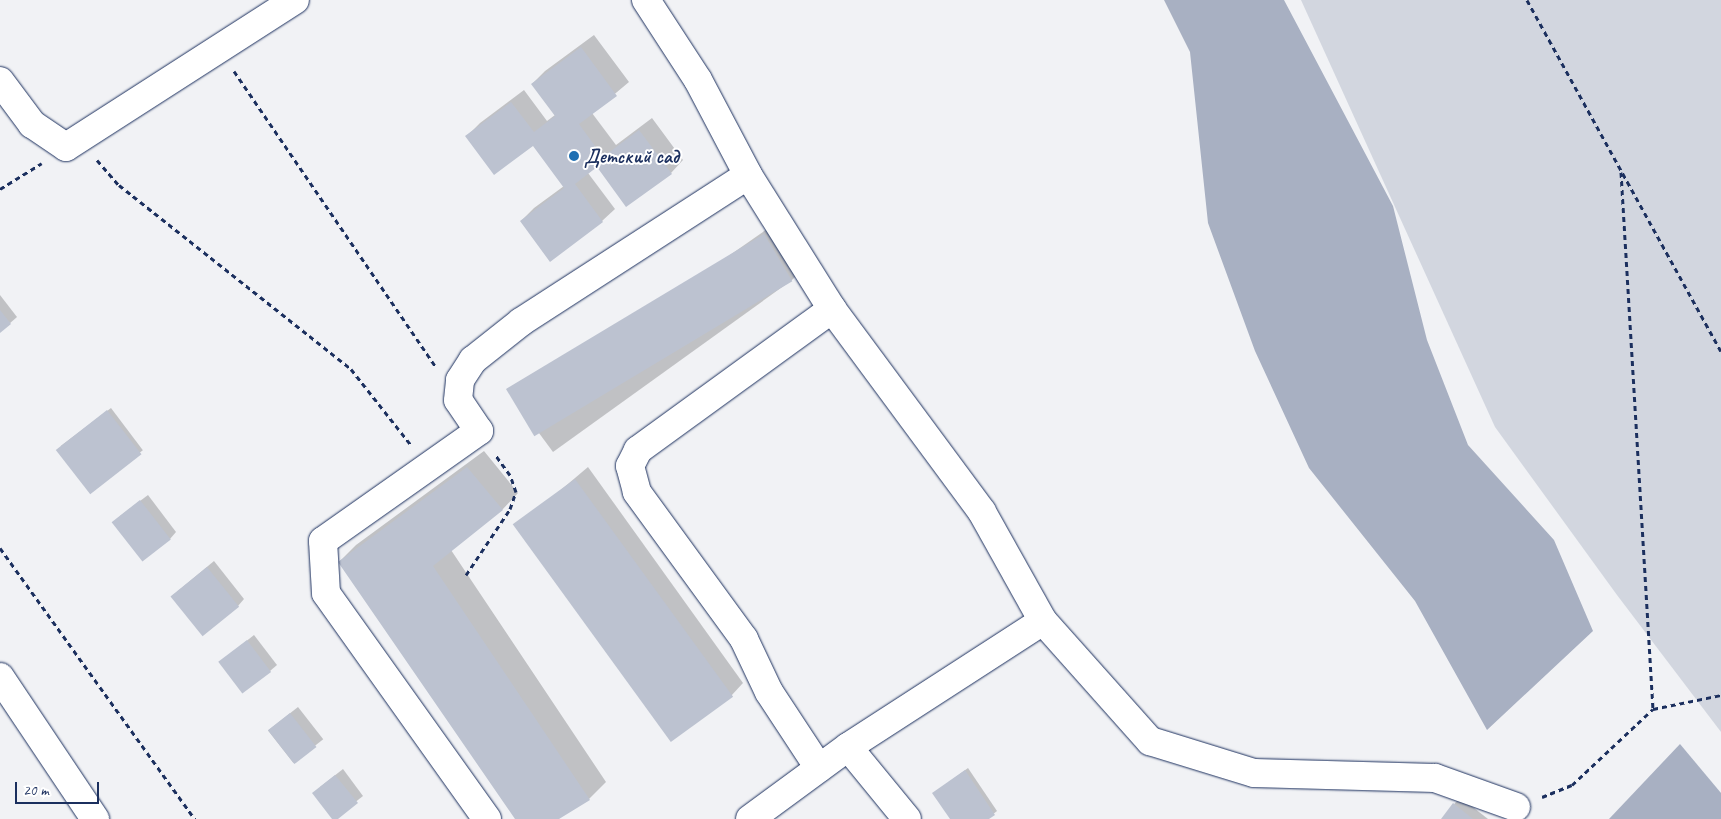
<!DOCTYPE html>
<html>
<head>
<meta charset="utf-8">
<style>
	body { margin:0 }
	#map { position:relative; width:1721px; height:819px; overflow:hidden; background:#f1f2f5; font-family:Caveat,sans-serif }
	div>[style] { position:absolute }
	[style*='--x'] { left:calc(var(--x)*1px); top:calc(var(--y)*1px); width:calc(var(--w)*1px); rotate:calc(var(--a)*1deg) }
	.green>* { inset:0; background:#d2d6df }
	.water>* { inset:0; background:#a8b0c2 }
	.shadow>* { inset:0; background:#0003; transform-origin:0 0 }
	.building>* { inset:0; background:#bcc2d0; transform-origin:0 0 }
	.path>* { height:3px; margin-top:-1.5px; transform-origin:0; background:repeating-linear-gradient(90deg,#1b2f5e 0 5px,transparent 0 9px) }
	.roads { filter:drop-shadow(0 0 1px #1b2f5e) drop-shadow(0 0 1px #1b2f5e) }
	.minor>* { height:28px; margin:-14px; padding:0 14px; transform-origin:14px; border-radius:14px; background:#fff }
	.dots>* { width:14px; height:14px; translate:-50% -50%; box-sizing:border-box; border:2px solid #fff; border-radius:50% }
	span { translate:-50% -50%; white-space:nowrap; text-align:center; line-height:1.15; -webkit-text-stroke:4px #fff; paint-order:stroke }
	.poi-label { font-size:20px; color:#1b2f5e; font-weight:700 }
	.left { translate:0 -50%; text-align:left }
	.scale { position:absolute; left:15px; top:782px; width:84px; height:22px; box-sizing:border-box; border:2px solid #1b2f5e; border-top:0; padding-left:6px; font-size:15px; line-height:18px; white-space:nowrap; color:#1b2f5e; -webkit-text-stroke:4px #fff; paint-order:stroke }
</style>
</head>
<body>
<div id="map">
	<div class="green">
		<i style="clip-path:polygon(1301px 0,1721px 0,1721px 732px,1617px 595px,1495px 427px)"></i>
	</div>
	<div class="water">
		<i style="clip-path:polygon(1164px 0,1284px 0,1393px 206px,1427px 340px,1468px 445px,1554px 540px,1593px 631px,1487px 730px,1415px 601px,1309px 468px,1255px 351px,1208px 223px,1190px 52px)"></i>
		<i style="clip-path:polygon(1680px 744px,1721px 793px,1721px 819px,1609px 819px)"></i>
	</div>
	<div class="shadow">
		<i style="clip-path:polygon(594px 35px,629px 82px,592px 113px,616px 145px,652px 118px,683px 160px,671px 173px,598px 166px,588px 173px,615px 209px,602px 221px,521px 221px,534px 208px,564px 186px,533px 144px,467px 136px,480px 123px,524px 90px,547px 121px,555px 115px,532px 84px,545px 71px)"></i>
		<i style="clip-path:polygon(777px 222px,804px 268px,792px 280px,553px 452px,519px 406px,532px 394px)"></i>
		<i style="clip-path:polygon(0 295px,17px 317px,0 332px)"></i>
		<i style="left:111px;top:408px;width:53px;height:63px;rotate:53deg"></i>
		<i style="clip-path:polygon(484px 451px,518px 493px,502px 510px,451px 550px,606px 782px,589px 799px,556px 819px,516px 819px,339px 562px,356px 545px)"></i>
		<i style="clip-path:polygon(588px 467px,743px 683px,731px 696px,517px 527px)"></i>
		<i style="clip-path:polygon(148px 495px,176px 532px,170px 539px,120px 516px)"></i>
		<i style="clip-path:polygon(214px 561px,244px 599px,238px 606px,172px 596px)"></i>
		<i style="clip-path:polygon(254px 635px,277px 665px,270px 671px,220px 662px)"></i>
		<i style="left:298px;top:707px;width:41px;height:38px;rotate:52deg"></i>
		<i style="clip-path:polygon(968px 768px,997px 811px,987px 819px,951px 819px,934px 793px)"></i>
		<i style="clip-path:polygon(343px 769px,363px 796px,334px 819px,320px 787px)"></i>
		<i style="clip-path:polygon(1460px 797px,1488px 819px,1442px 819px)"></i>
	</div>
	<div class="building">
		<i style="clip-path:polygon(581px 47px,617px 96px,579px 124px,603px 157px,639px 130px,672px 174px,626px 207px,597px 167px,575px 184px,603px 222px,550px 262px,520px 221px,564px 188px,533px 146px,494px 175px,465px 136px,511px 102px,534px 132px,555px 116px,531px 84px)"></i>
		<i style="left:764px;top:234px;width:55px;height:301px;rotate:59deg"></i>
		<i style="clip-path:polygon(0 310px,11px 324px,0 333px)"></i>
		<i style="left:107px;top:410px;width:56px;height:65px;rotate:52deg"></i>
		<i style="clip-path:polygon(467px 467px,503px 510px,433px 566px,590px 800px,559px 819px,515px 819px,338px 562px)"></i>
		<i style="left:575px;top:479px;width:269px;height:77px;rotate:54deg"></i>
		<i style="left:140px;top:500px;width:50px;height:36px;rotate:52deg"></i>
		<i style="left:207px;top:567px;width:51px;height:47px;rotate:51deg"></i>
		<i style="left:247px;top:640px;width:40px;height:36px;rotate:53deg"></i>
		<i style="left:290px;top:713px;width:43px;height:28px;rotate:52deg"></i>
		<i style="clip-path:polygon(965px 770px,995px 815px,989px 819px,950px 819px,932px 793px)"></i>
		<i style="clip-path:polygon(335px 775px,358px 803px,338px 819px,332px 819px,312px 793px)"></i>
		<i style="clip-path:polygon(1453px 803px,1473px 819px,1441px 819px)"></i>
	</div>
	<div class="path">
		<i style="--x:1527;--y:0;--w:401;--a:61.1"></i>
		<i style="--x:234;--y:71;--w:358;--a:55.7"></i>
		<i style="--x:97;--y:160;--w:33;--a:49"></i>
		<i style="--x:119;--y:185;--w:296;--a:38.4"></i>
		<i style="--x:351;--y:369;--w:97;--a:51.7"></i>
		<i style="--x:1621;--y:172;--w:538;--a:86.59"></i>
		<i style="--x:0;--y:189;--w:49;--a:-31.8"></i>
		<i style="--x:0;--y:548;--w:334;--a:54.3"></i>
		<i style="--x:466;--y:575;--w:79;--a:-56.3"></i>
		<i style="--x:510;--y:509;--w:18;--a:-71"></i>
		<i style="--x:516;--y:492;--w:18;--a:-109"></i>
		<i style="--x:510;--y:475;--w:26;--a:-126"></i>
		<i style="--x:1542;--y:797;--w:32;--a:-22"></i>
		<i style="--x:1572;--y:785;--w:111;--a:-43.2"></i>
		<i style="--x:1653;--y:709;--w:69;--a:-11.6"></i>
	</div>
	<div class="roads">
		<div class="minor">
			<i style="--x:646;--y:0;--w:95;--a:57"></i>
			<i style="--x:698;--y:80;--w:107;--a:62.2"></i>
			<i style="--x:748;--y:175;--w:158;--a:57.9"></i>
			<i style="--x:832;--y:309;--w:252;--a:53.5"></i>
			<i style="--x:982;--y:512;--w:125;--a:60.8"></i>
			<i style="--x:1043;--y:621;--w:161;--a:48.3"></i>
			<i style="--x:1150;--y:741;--w:109;--a:17.1"></i>
			<i style="--x:1254;--y:773;--w:181;--a:1.6"></i>
			<i style="--x:1435;--y:778;--w:86;--a:19.7"></i>
			<i style="--x:0;--y:81;--w:54;--a:53.3"></i>
			<i style="--x:32;--y:124;--w:41;--a:34.1"></i>
			<i style="--x:66;--y:147;--w:272;--a:-32.7"></i>
			<i style="--x:0;--y:677;--w:171;--a:56.2"></i>
			<i style="--x:848;--y:747;--w:93;--a:50.7"></i>
			<i style="--x:819;--y:768;--w:91;--a:-123.3"></i>
			<i style="--x:769;--y:692;--w:59;--a:-115.3"></i>
			<i style="--x:744;--y:639;--w:182;--a:-126.1"></i>
			<i style="--x:637;--y:492;--w:27;--a:-105"></i>
			<i style="--x:630;--y:466;--w:18;--a:-63"></i>
			<i style="--x:638;--y:450;--w:240;--a:-36"></i>
			<i style="--x:487;--y:819;--w:277;--a:-125.5"></i>
			<i style="--x:326;--y:593;--w:52;--a:-93.3"></i>
			<i style="--x:323;--y:541;--w:191;--a:-35.2"></i>
			<i style="--x:479;--y:431;--w:37;--a:-124"></i>
			<i style="--x:458;--y:400;--w:20;--a:-84"></i>
			<i style="--x:460;--y:380;--w:24;--a:-57"></i>
			<i style="--x:473;--y:360;--w:61;--a:-38.4"></i>
			<i style="--x:521;--y:322;--w:270;--a:-32.9"></i>
			<i style="--x:750;--y:819;--w:122;--a:-36.3"></i>
			<i style="--x:848;--y:747;--w:232;--a:-32.9"></i>
		</div>
	</div>
	<div class="dots">
		<i style="left:574px;top:156px;background:#1f6fb2"></i>
	</div>
	<div class="poi-label">
		<span class="left" style="left:584px;top:156px">Детский сад</span>
	</div>
	<div class="scale">20 m</div>
</div>
</body>
</html>
